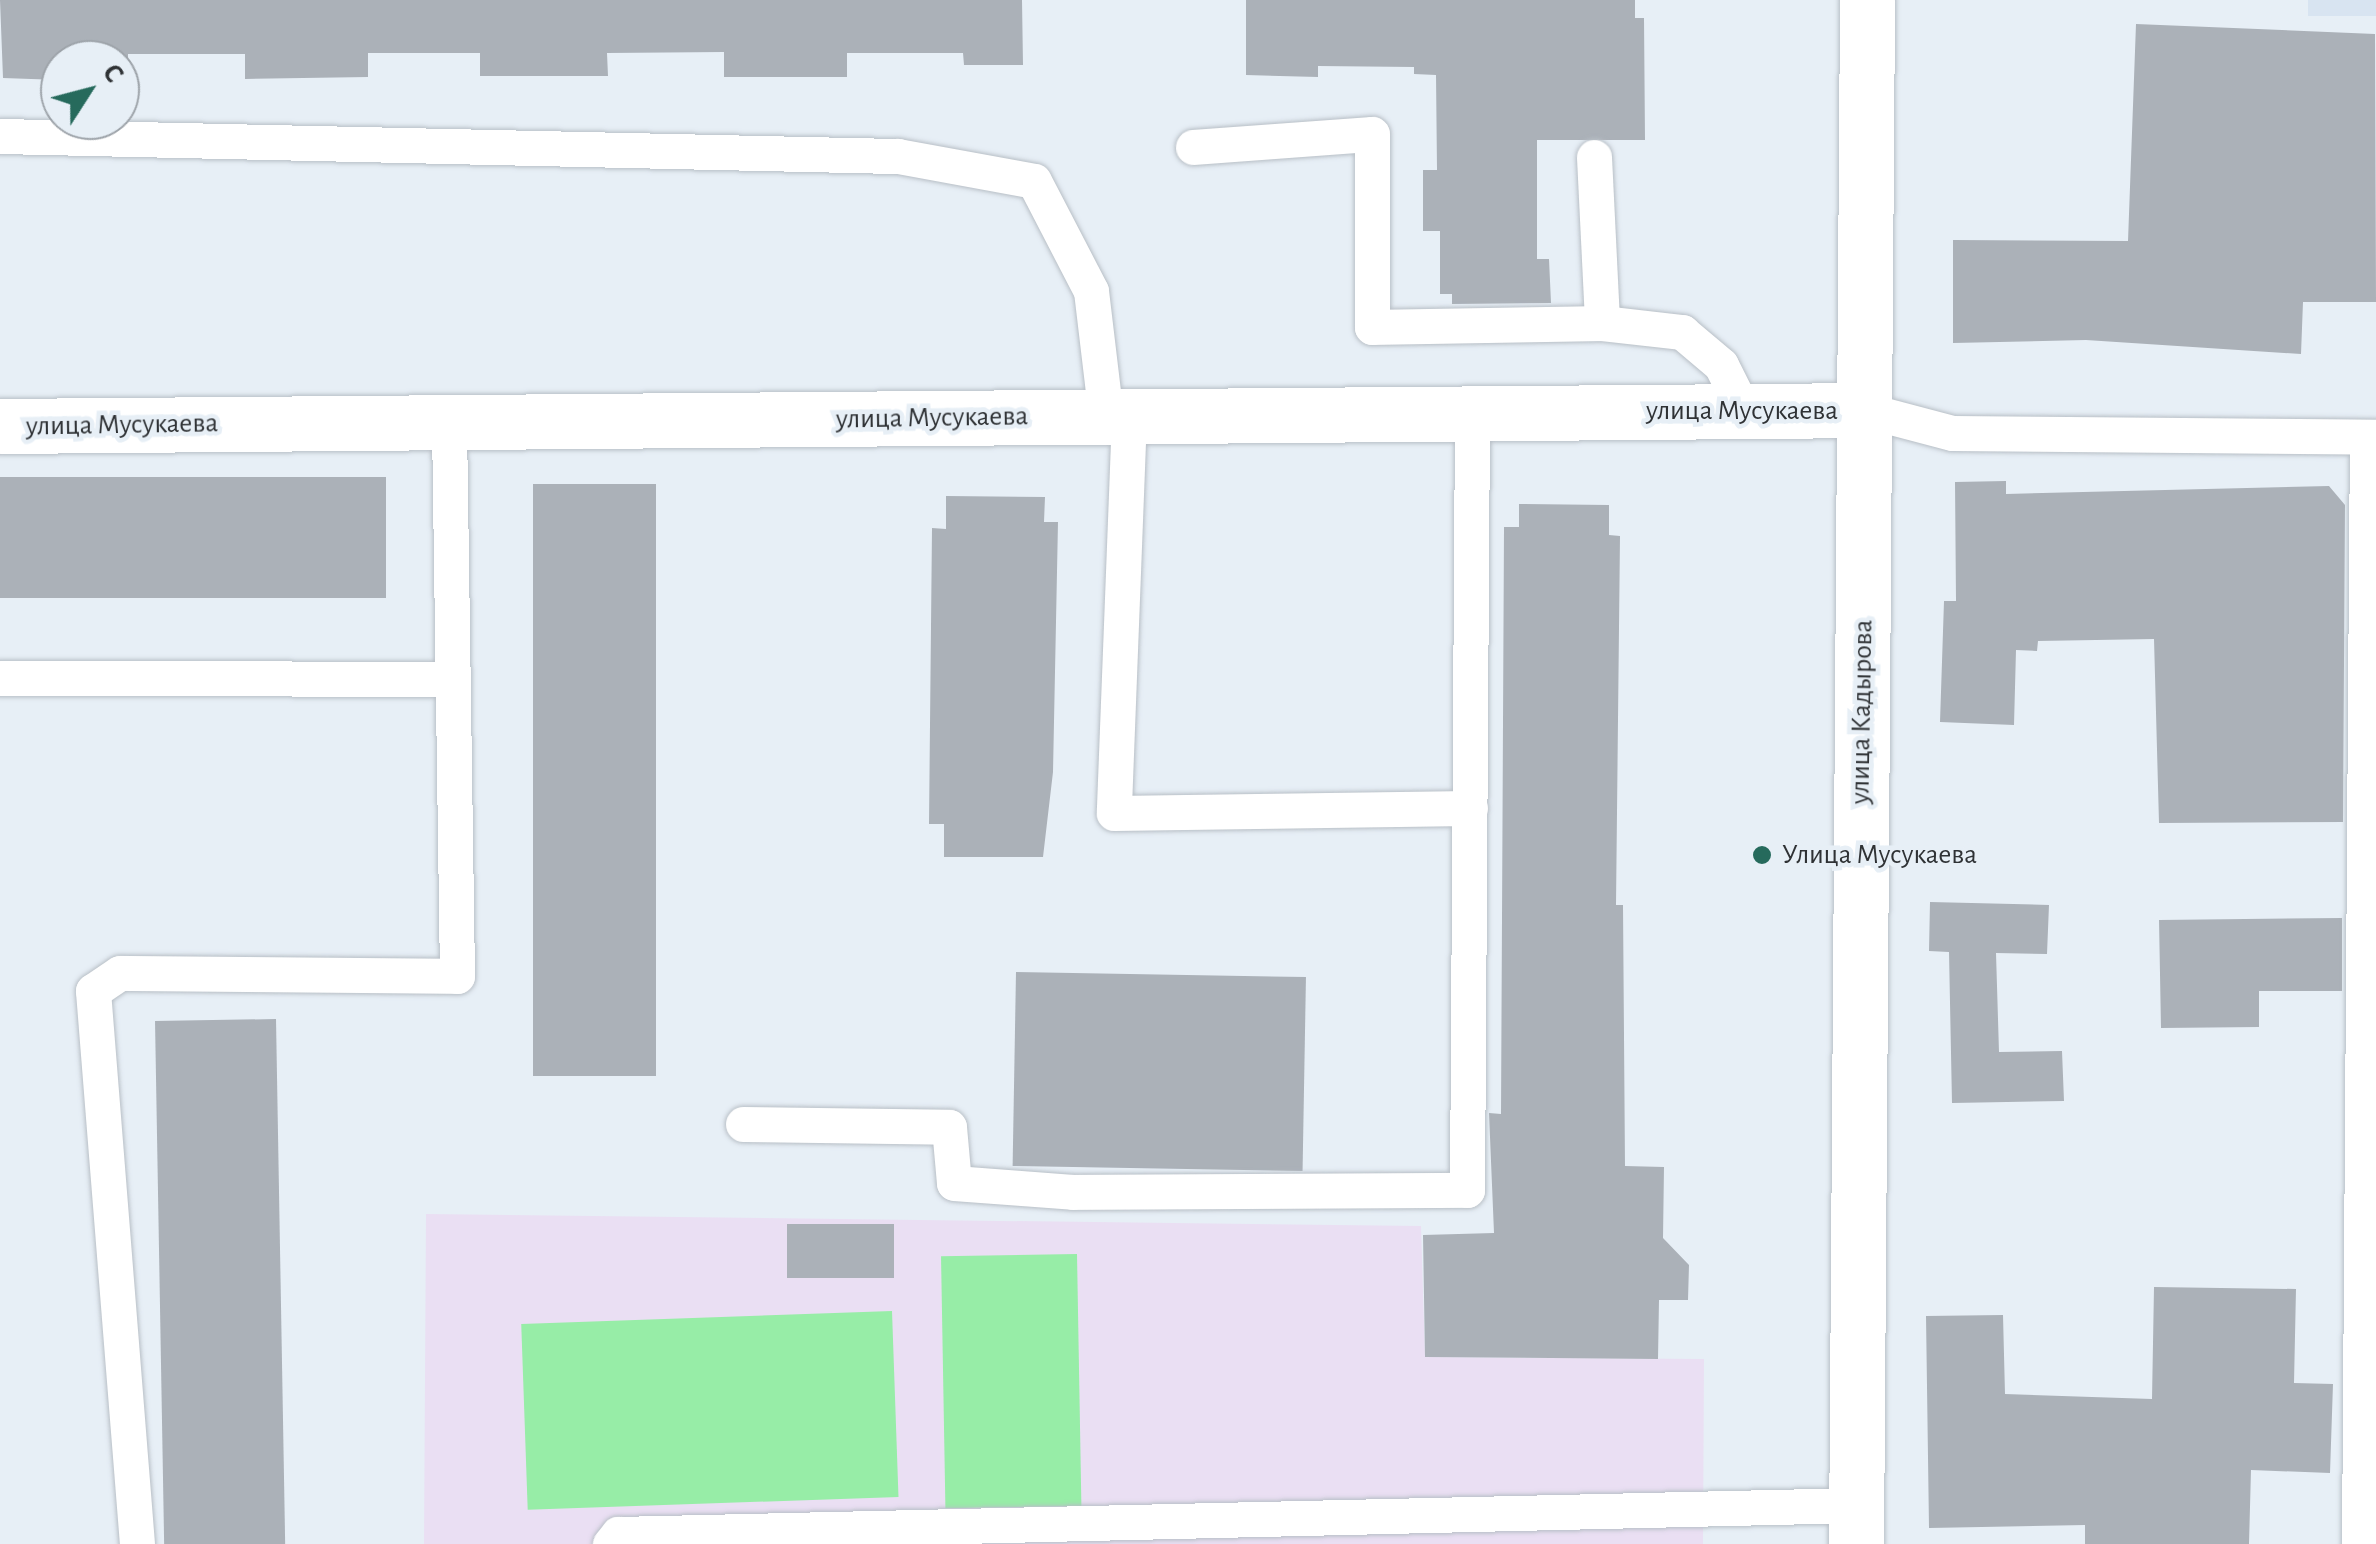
<!DOCTYPE html>
<html>
<head>
<meta charset="utf-8">
<style>
	body { margin:0 }
	#map { position:relative; width:2376px; height:1544px; overflow:hidden; background:#e7eff6; font-family:"Alegreya Sans",sans-serif }
	div>[style] { position:absolute }
	[style*='--x'] { left:calc(var(--x)*1px); top:calc(var(--y)*1px); width:calc(var(--w)*1px); rotate:calc(var(--a)*1deg) }
	.built>* { inset:0; background:#d8e4f1; transform-origin:0 0 }
	.education>* { inset:0; background:#eadff3 }
	.green>* { inset:0; background:#97eda7; transform-origin:0 0 }
	.building>* { inset:0; background:#abb1b8; transform-origin:0 0 }
	.roads { filter:drop-shadow(0 0 2px #b8bfc6) drop-shadow(0 0 2px #b8bfc6) }
	.lane>* { height:35px; margin:-17.5px; padding:0 17.5px; transform-origin:17.5px; border-radius:17.5px; background:#fff }
	.street>* { height:55px; margin:-27.5px; padding:0 27.5px; transform-origin:27.5px; border-radius:27.5px; background:#fff }
	.secondary>* { height:55px; margin:-27.5px; padding:0 27.5px; transform-origin:27.5px; border-radius:27.5px; background:#fff }
	.dots>* { width:28px; height:28px; translate:-50% -50%; box-sizing:border-box; border:5px solid #e7eff6; border-radius:50% }
	span { translate:-50% -50%; white-space:nowrap; text-align:center; line-height:1.15; -webkit-text-stroke:9px #e7eff6; paint-order:stroke }
	.street-label { font-size:28px; color:#2f3235 }
	.poi-label { font-size:28px; color:#2f3235 }
	.left { translate:0 -50%; text-align:left }
	.north { position:absolute; left:40px; top:40px; width:100px; height:100px; box-sizing:border-box; background:#e7eff6; border:2px solid #9da3a9; border-radius:50%; rotate:54deg; font-size:28px; font-weight:700; line-height:40px; text-align:center; color:#2f3235 }
	.north::after { content:''; display:block; margin:auto; width:35px; height:45px; background:#266a5c; clip-path:polygon(50% 0,100% 100%,50% 72%,0 100%) }
</style>
</head>
<body>
<div id="map">
	<div class="built">
		<i style="left:2308px;top:0;width:68px;height:16px"></i>
	</div>
	<div class="education">
		<i style="clip-path:polygon(426px 1214px,1421px 1226px,1425px 1357px,1704px 1359px,1703px 1544px,424px 1544px)"></i>
	</div>
	<div class="green">
		<i style="left:1077px;top:1254px;width:252px;height:136px;rotate:89deg"></i>
		<i style="left:892px;top:1311px;width:186px;height:371px;rotate:88deg"></i>
	</div>
	<div class="building">
		<i style="clip-path:polygon(0 0,1022px 0,1023px 65px,964px 65px,963px 53px,847px 53px,847px 77px,724px 77px,724px 52px,607px 53px,608px 76px,480px 76px,480px 53px,368px 53px,368px 77px,245px 79px,245px 54px,128px 54px,128px 79px,120px 79px,120px 60px,60px 60px,60px 80px,3px 78px)"></i>
		<i style="clip-path:polygon(1246px 0,1635px 0,1635px 18px,1644px 18px,1645px 140px,1537px 140px,1537px 259px,1549px 259px,1551px 303px,1452px 304px,1452px 294px,1440px 294px,1440px 231px,1423px 231px,1423px 170px,1437px 170px,1436px 75px,1414px 74px,1414px 67px,1318px 66px,1318px 77px,1246px 75px)"></i>
		<i style="clip-path:polygon(2136px 24px,2375px 34px,2376px 302px,2303px 302px,2301px 354px,2086px 340px,1953px 343px,1953px 240px,2128px 241px)"></i>
		<i style="left:0;top:477px;width:386px;height:121px"></i>
		<i style="clip-path:polygon(2006px 481px,2006px 494px,2329px 486px,2345px 505px,2343px 822px,2159px 823px,2154px 639px,2038px 641px,2037px 651px,2016px 650px,2014px 725px,1940px 722px,1944px 601px,1956px 601px,1955px 482px)"></i>
		<i style="left:533px;top:484px;width:123px;height:592px"></i>
		<i style="clip-path:polygon(946px 496px,1045px 497px,1044px 522px,1058px 522px,1053px 772px,1043px 857px,944px 857px,944px 824px,929px 824px,932px 528px,946px 529px)"></i>
		<i style="clip-path:polygon(1519px 504px,1609px 505px,1609px 535px,1620px 536px,1616px 905px,1623px 905px,1625px 1166px,1664px 1167px,1663px 1238px,1689px 1265px,1688px 1300px,1659px 1300px,1658px 1359px,1425px 1357px,1423px 1235px,1494px 1233px,1489px 1113px,1501px 1114px,1504px 527px,1519px 527px)"></i>
		<i style="clip-path:polygon(1930px 902px,2049px 905px,2047px 954px,1996px 953px,1999px 1052px,2062px 1051px,2064px 1101px,1952px 1103px,1949px 952px,1929px 951px)"></i>
		<i style="clip-path:polygon(2342px 918px,2342px 991px,2259px 991px,2259px 1027px,2161px 1028px,2159px 920px)"></i>
		<i style="left:1016px;top:972px;width:290px;height:194px;rotate:1deg"></i>
		<i style="left:276px;top:1019px;width:525px;height:121px;rotate:89deg"></i>
		<i style="left:787px;top:1224px;width:107px;height:54px"></i>
		<i style="clip-path:polygon(2154px 1287px,2296px 1289px,2294px 1383px,2333px 1384px,2330px 1473px,2251px 1470px,2249px 1544px,2085px 1544px,2085px 1525px,1929px 1528px,1926px 1316px,2003px 1315px,2005px 1394px,2152px 1399px)"></i>
	</div>
	<div class="roads">
		<div class="lane">
			<i style="--x:0;--y:136;--w:898;--a:1.28"></i>
			<i style="--x:898;--y:156;--w:138;--a:10.4"></i>
			<i style="--x:1034;--y:181;--w:124;--a:62.6"></i>
			<i style="--x:1091;--y:291;--w:126;--a:83.2"></i>
			<i style="--x:1193;--y:147;--w:179;--a:-4.2"></i>
			<i style="--x:1372;--y:134;--w:193;--a:90"></i>
			<i style="--x:1372;--y:327;--w:230;--a:-1"></i>
			<i style="--x:1594;--y:157;--w:166;--a:87.2"></i>
			<i style="--x:1602;--y:323;--w:81;--a:6.4"></i>
			<i style="--x:1682;--y:332;--w:51;--a:40.2"></i>
			<i style="--x:1721;--y:365;--w:51;--a:63.4"></i>
			<i style="--x:1865;--y:410;--w:90;--a:14.8"></i>
			<i style="--x:1952;--y:433;--w:424;--a:0.5"></i>
			<i style="--x:1129;--y:416;--w:397;--a:92.2"></i>
			<i style="--x:1114;--y:813;--w:356;--a:-0.8"></i>
			<i style="--x:0;--y:678;--w:453;--a:0.1"></i>
			<i style="--x:743;--y:1124;--w:206;--a:0.8"></i>
			<i style="--x:949;--y:1127;--w:56;--a:84.9"></i>
			<i style="--x:954;--y:1183;--w:119;--a:4.3"></i>
			<i style="--x:1073;--y:1192;--w:394;--a:-0.3"></i>
			<i style="--x:1467;--y:1190;--w:777;--a:-89.63"></i>
			<i style="--x:137;--y:1544;--w:555;--a:-94.55"></i>
			<i style="--x:93;--y:991;--w:32;--a:-34"></i>
			<i style="--x:120;--y:973;--w:337;--a:0.5"></i>
			<i style="--x:457;--y:976;--w:554;--a:-90.83"></i>
			<i style="--x:610;--y:1544;--w:13;--a:-51"></i>
			<i style="--x:618;--y:1534;--w:1238;--a:-1.34"></i>
			<i style="--x:2359;--y:1544;--w:1107;--a:-89.59"></i>
		</div>
		<div class="street">
			<i style="--x:0;--y:426;--w:1865;--a:-0.49"></i>
		</div>
		<div class="secondary">
			<i style="--x:1856;--y:1544;--w:1544;--a:-89.59"></i>
		</div>
	</div>
	<div class="dots">
		<i style="left:1762px;top:855px;background:#266a5c"></i>
	</div>
	<div class="street-label">
		<span style="left:1742px;top:411px">улица Мусукаева</span>
		<span style="left:932px;top:418px;rotate:-1deg">улица Мусукаева</span>
		<span style="left:122px;top:425px;rotate:-1deg">улица Мусукаева</span>
		<span style="left:1862px;top:712px;rotate:-89deg">улица Кадырова</span>
	</div>
	<div class="poi-label">
		<span class="left" style="left:1782px;top:855px">Улица Мусукаева</span>
	</div>
	<div class="north">С</div>
</div>
</body>
</html>
